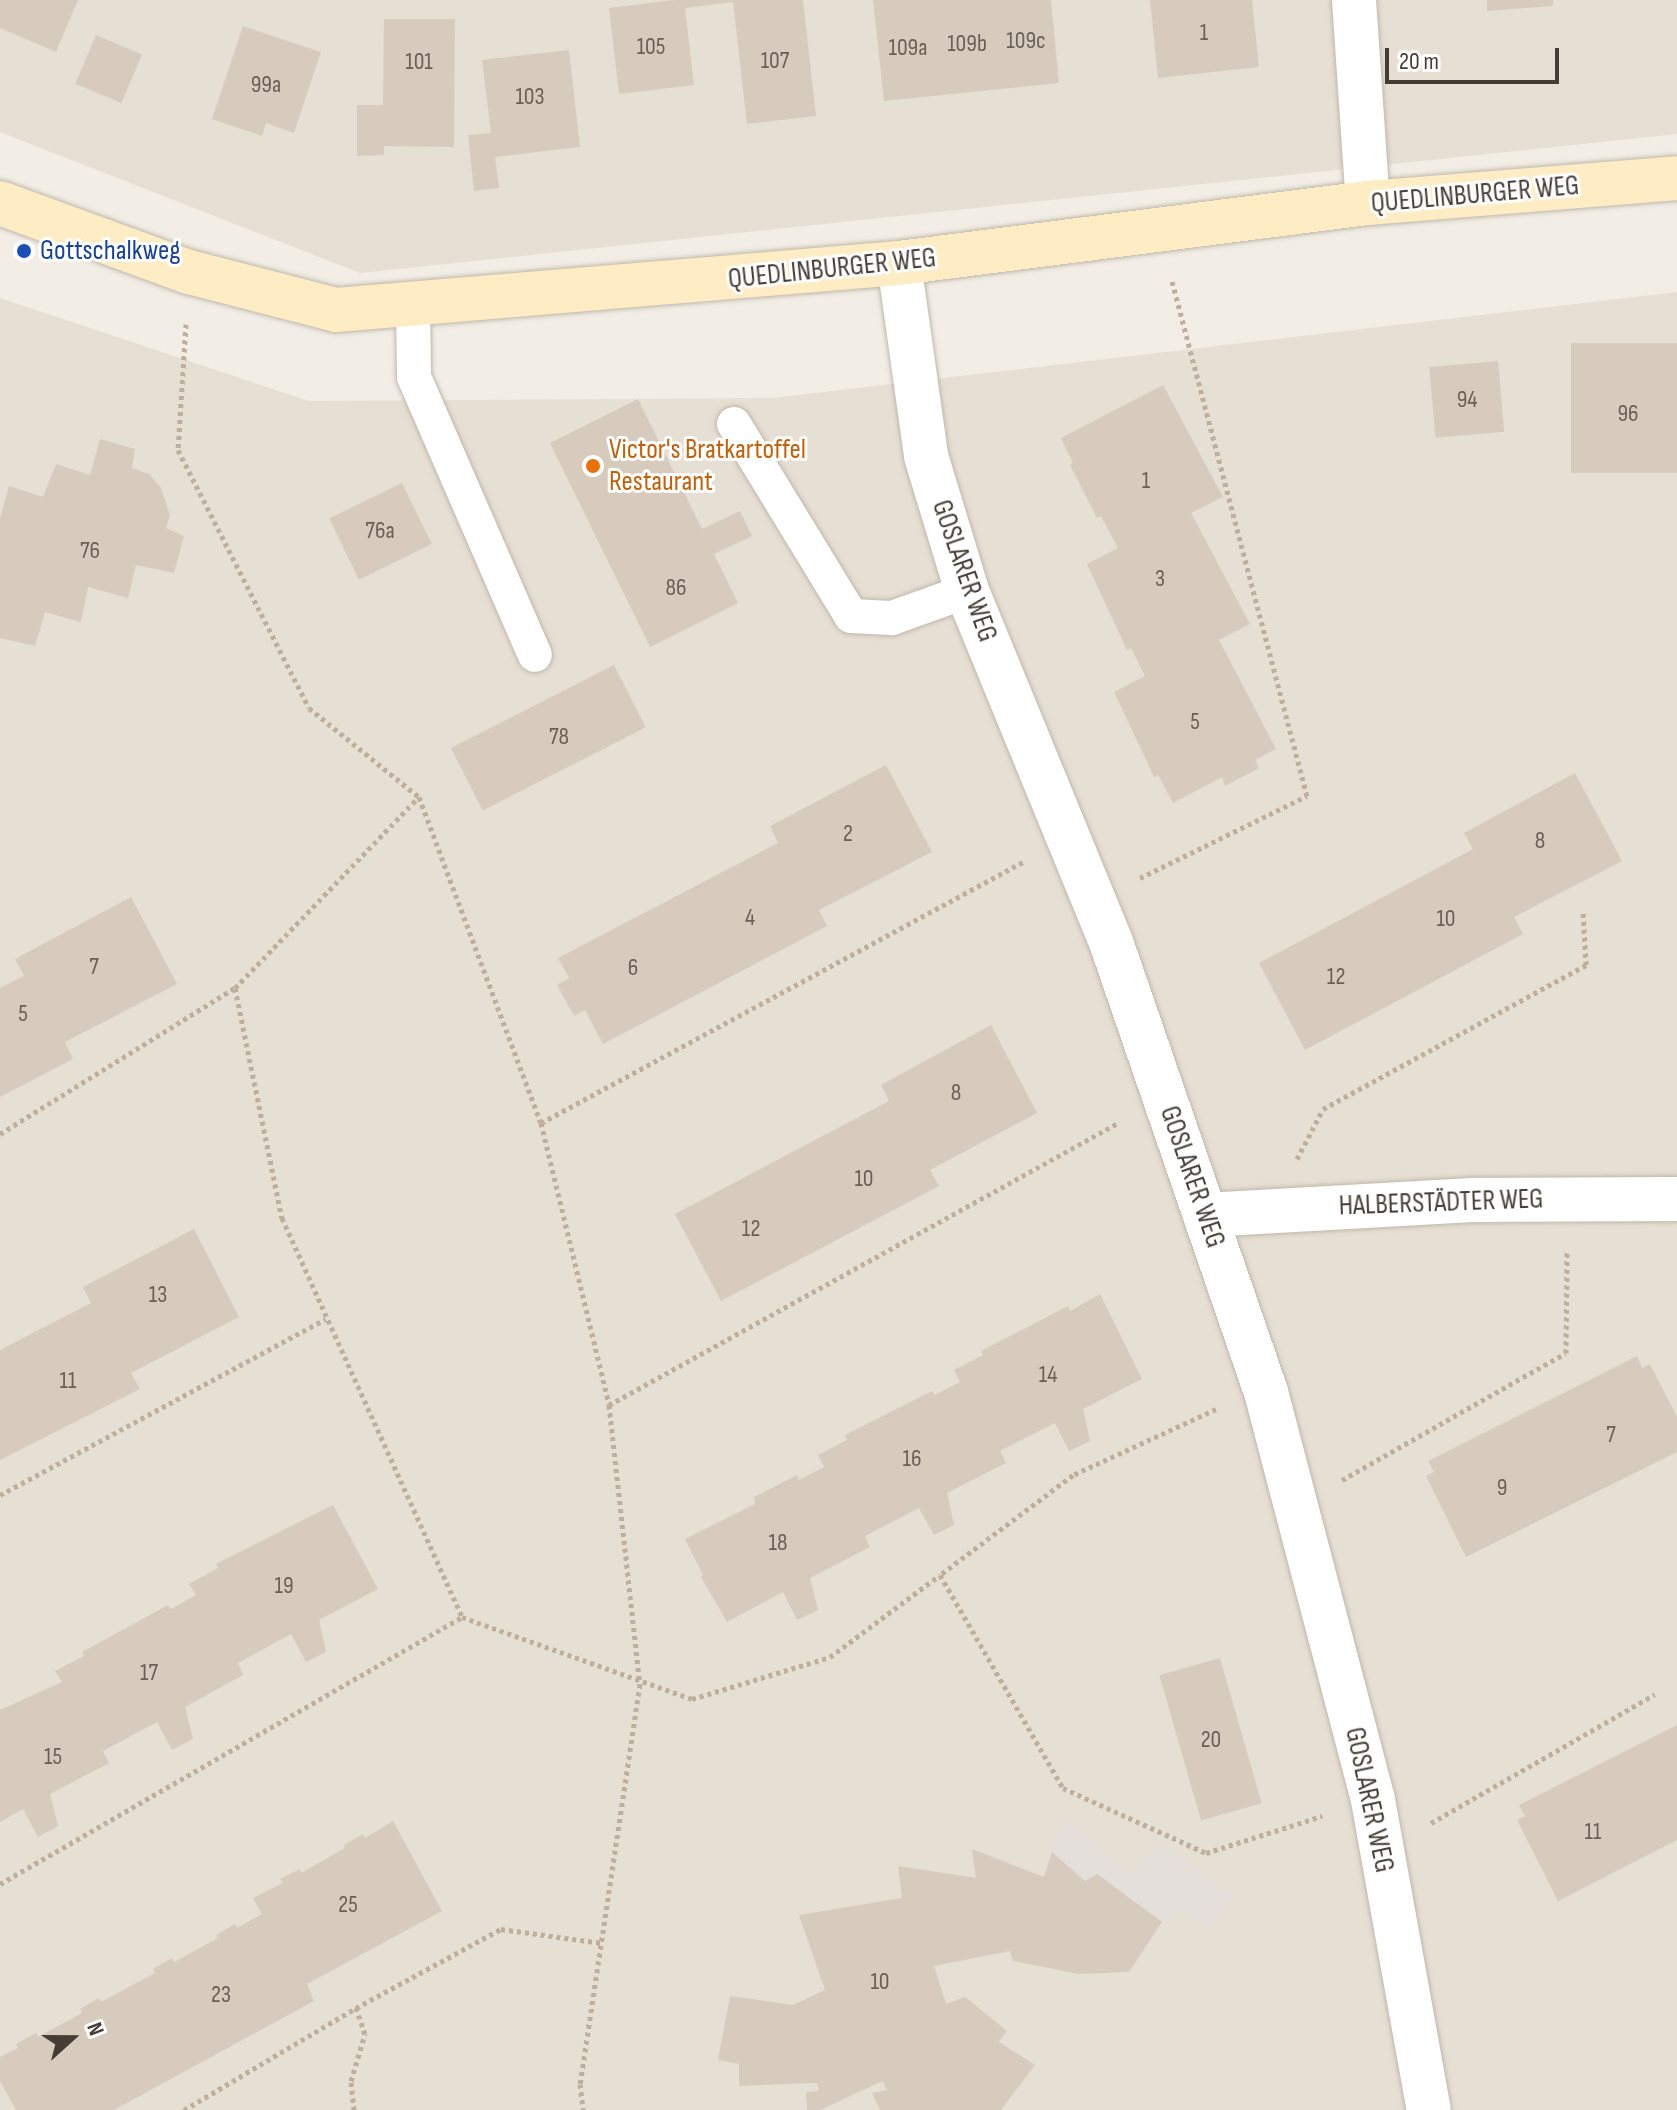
<!DOCTYPE html>
<html>
<head>
<meta charset="utf-8">
<style>
	body { margin:0 }
	#map { position:relative; width:1677px; height:2110px; overflow:hidden; background:#f2eee5; font-family:"Sofia Sans Condensed",sans-serif }
	div>[style] { position:absolute }
	[style*='--x'] { left:calc(var(--x)*1px); top:calc(var(--y)*1px); width:calc(var(--w)*1px); rotate:calc(var(--a)*1deg) }
	.residential>* { inset:0; background:#e6dfd3 }
	.industrial>* { inset:0; background:#e4dfda }
	.building>* { inset:0; background:#d7cbbe; transform-origin:0 0 }
	.path>* { height:5px; margin-top:-2.5px; transform-origin:0; background:repeating-linear-gradient(90deg,#bfaf9a 0 4px,transparent 0 8px) }
	.roads { filter:drop-shadow(0 0 2px #c0b8ab) drop-shadow(0 0 2px #c0b8ab) }
	.lane>* { height:34px; margin:-17px; padding:0 17px; transform-origin:17px; border-radius:17px; background:#fff }
	.street>* { height:44px; margin:-22px; padding:0 22px; transform-origin:22px; border-radius:22px; background:#fff }
	.secondary>* { height:44px; margin:-22px; padding:0 22px; transform-origin:22px; border-radius:22px; background:#fdecc4 }
	.dots>* { width:22px; height:22px; translate:-50% -50%; box-sizing:border-box; border:4px solid #fff; border-radius:50% }
	span { translate:-50% -50%; white-space:nowrap; text-align:center; line-height:1.15; -webkit-text-stroke:6px #fff; paint-order:stroke }
	.number-label { font-size:24px; color:#6a6057 }
	.number-label span { -webkit-text-stroke-width:0 }
	.street-label { font-size:28px; color:#453d35 }
	.transit-label { font-size:28px; color:#164399 }
	.left { translate:0 -50%; text-align:left }
	.food-label { font-size:28px; color:#c56008 }
	.north { position:absolute; left:32px; top:1998px; width:80px; height:80px; -webkit-text-stroke:6px #fff; paint-order:stroke; rotate:69deg; font-size:22px; font-weight:700; line-height:32px; text-align:center; color:#453d35 }
	.north::after { content:''; display:block; margin:auto; width:28px; height:36px; background:#453d35; clip-path:polygon(50% 0,100% 100%,50% 72%,0 100%) }
	.scale { position:absolute; left:1385px; top:48px; width:174px; height:36px; box-sizing:border-box; border:4px solid #453d35; border-top:0; padding-left:10px; font-size:24px; line-height:28px; white-space:nowrap; color:#453d35; -webkit-text-stroke:6px #fff; paint-order:stroke }
</style>
</head>
<body>
<div id="map">
	<div class="residential">
		<i style="clip-path:polygon(0 0,1677px 0,1677px 134px,360px 273px,0 132px)"></i>
		<i style="clip-path:polygon(1677px 292px,1677px 2110px,0 2110px,0 298px,309px 401px,772px 398px)"></i>
	</div>
	<div class="industrial">
		<i style="clip-path:polygon(1063px 1817px,1131px 1873px,1161px 1843px,1234px 1896px,1209px 1930px,1179px 1909px,1169px 1925px,1097px 1874px,1085px 1881px,1052px 1852px)"></i>
	</div>
	<div class="building">
		<i style="clip-path:polygon(0 0,78px 0,56px 52px,0 28px)"></i>
		<i style="clip-path:polygon(675px 0,803px 0,816px 116px,747px 124px,733px 2px,685px 8px,694px 85px,619px 94px,609px 8px)"></i>
		<i style="clip-path:polygon(873px 0,1051px 0,1059px 83px,884px 101px)"></i>
		<i style="clip-path:polygon(1150px 0,1252px 0,1259px 67px,1158px 78px)"></i>
		<i style="clip-path:polygon(1487px 0,1553px 0,1553px 6px,1487px 11px)"></i>
		<i style="clip-path:polygon(384px 19px,455px 19px,454px 147px,384px 146px,384px 155px,357px 156px,357px 105px,383px 105px)"></i>
		<i style="clip-path:polygon(243px 26px,321px 52px,294px 133px,266px 123px,262px 136px,212px 119px)"></i>
		<i style="left:96px;top:35px;width:50px;height:53px;rotate:23deg"></i>
		<i style="clip-path:polygon(569px 50px,580px 147px,495px 157px,499px 188px,474px 191px,468px 135px,491px 133px,482px 60px)"></i>
		<i style="left:1677px;top:343px;width:130px;height:106px;rotate:90deg"></i>
		<i style="left:1498px;top:361px;width:71px;height:69px;rotate:85deg"></i>
		<i style="clip-path:polygon(1163px 385px,1223px 497px,1191px 513px,1250px 624px,1219px 640px,1276px 749px,1255px 760px,1259px 768px,1225px 786px,1222px 777px,1173px 803px,1158px 775px,1154px 777px,1114px 692px,1145px 676px,1131px 648px,1127px 650px,1087px 564px,1118px 548px,1101px 516px,1097px 518px,1070px 465px,1073px 463px,1061px 438px)"></i>
		<i style="clip-path:polygon(638px 399px,702px 529px,740px 511px,752px 536px,714px 554px,738px 603px,650px 647px,550px 443px)"></i>
		<i style="clip-path:polygon(100px 439px,135px 449px,132px 468px,149px 474px,161px 488px,170px 515px,166px 528px,184px 536px,174px 573px,136px 565px,128px 598px,88px 587px,81px 622px,45px 612px,35px 646px,0 638px,0 519px,9px 486px,43px 497px,56px 464px,90px 475px)"></i>
		<i style="left:402px;top:483px;width:68px;height:81px;rotate:64deg"></i>
		<i style="left:614px;top:665px;width:70px;height:183px;rotate:63deg"></i>
		<i style="clip-path:polygon(886px 765px,932px 852px,819px 910px,827px 926px,603px 1044px,585px 1010px,574px 1016px,557px 985px,569px 978px,558px 958px,778px 843px,770px 826px)"></i>
		<i style="clip-path:polygon(1575px 773px,1622px 861px,1514px 917px,1523px 934px,1305px 1050px,1259px 963px,1473px 849px,1464px 833px)"></i>
		<i style="clip-path:polygon(131px 897px,177px 984px,65px 1042px,73px 1059px,0 1097px,0 988px,24px 976px,15px 959px)"></i>
		<i style="clip-path:polygon(991px 1025px,1037px 1113px,930px 1170px,939px 1186px,721px 1301px,675px 1214px,889px 1101px,881px 1085px)"></i>
		<i style="clip-path:polygon(194px 1229px,239px 1317px,131px 1373px,140px 1389px,0 1460px,0 1350px,91px 1303px,83px 1287px)"></i>
		<i style="clip-path:polygon(1100px 1294px,1142px 1379px,1083px 1409px,1090px 1441px,1069px 1451px,1055px 1423px,1000px 1451px,1006px 1463px,947px 1493px,954px 1525px,934px 1535px,919px 1508px,865px 1536px,870px 1547px,810px 1578px,818px 1610px,797px 1620px,783px 1592px,727px 1622px,701px 1577px,703px 1575px,685px 1539px,755px 1504px,754px 1497px,797px 1475px,799px 1480px,824px 1467px,818px 1455px,847px 1440px,845px 1435px,932px 1391px,935px 1395px,960px 1382px,954px 1370px,983px 1355px,981px 1351px,1068px 1306px,1070px 1311px)"></i>
		<i style="clip-path:polygon(1637px 1356px,1642px 1368px,1650px 1364px,1677px 1417px,1677px 1452px,1466px 1557px,1426px 1476px,1434px 1472px,1428px 1461px)"></i>
		<i style="clip-path:polygon(333px 1505px,378px 1589px,319px 1620px,326px 1652px,306px 1662px,291px 1634px,238px 1663px,243px 1675px,185px 1707px,193px 1739px,172px 1750px,157px 1722px,103px 1751px,109px 1763px,50px 1794px,58px 1826px,38px 1837px,23px 1809px,0 1822px,0 1710px,62px 1682px,55px 1671px,84px 1656px,82px 1652px,168px 1605px,171px 1609px,196px 1595px,189px 1584px,218px 1568px,216px 1564px)"></i>
		<i style="left:1220px;top:1658px;width:151px;height:63px;rotate:74deg"></i>
		<i style="clip-path:polygon(1677px 1725px,1677px 1840px,1558px 1901px,1517px 1820px,1525px 1816px,1519px 1805px)"></i>
		<i style="clip-path:polygon(393px 1821px,442px 1911px,307px 1984px,314px 2001px,114px 2110px,16px 2110px,0 2081px,0 2057px,18px 2048px,16px 2044px,36px 2033px,38px 2037px,82px 2013px,80px 2009px,99px 1998px,101px 2002px,155px 1973px,153px 1969px,172px 1958px,174px 1962px,218px 1938px,216px 1935px,235px 1924px,237px 1928px,262px 1914px,253px 1898px,283px 1883px,280px 1879px,300px 1869px,301px 1873px,345px 1848px,344px 1845px,363px 1834px,365px 1838px)"></i>
		<i style="clip-path:polygon(972px 1849px,1044px 1877px,1052px 1852px,1085px 1881px,1097px 1874px,1162px 1922px,1129px 1972px,1079px 1974px,1013px 1961px,1010px 1951px,934px 1966px,946px 2004px,965px 1997px,1007px 2031px,999px 2042px,1035px 2065px,1001px 2110px,880px 2110px,872px 2093px,887px 2090px,883px 2081px,820px 2110px,807px 2110px,806px 2092px,819px 2091px,817px 2083px,739px 2086px,739px 2064px,718px 2060px,730px 1996px,793px 2005px,825px 1990px,799px 1915px,902px 1898px,898px 1866px,976px 1878px)"></i>
	</div>
	<div class="path">
		<i style="--x:186;--y:324;--w:126;--a:93.6"></i>
		<i style="--x:178;--y:450;--w:289;--a:63.1"></i>
		<i style="--x:309;--y:708;--w:141;--a:39"></i>
		<i style="--x:419;--y:797;--w:348;--a:69.5"></i>
		<i style="--x:541;--y:1123;--w:290;--a:76.4"></i>
		<i style="--x:609;--y:1405;--w:281;--a:83.7"></i>
		<i style="--x:640;--y:1684;--w:404;--a:98.5"></i>
		<i style="--x:580;--y:2084;--w:26;--a:83"></i>
		<i style="--x:1140;--y:878;--w:186;--a:-26.2"></i>
		<i style="--x:1307;--y:796;--w:532;--a:-104.69"></i>
		<i style="--x:235;--y:988;--w:235;--a:78.5"></i>
		<i style="--x:282;--y:1218;--w:438;--a:65.7"></i>
		<i style="--x:462;--y:1617;--w:244;--a:19.6"></i>
		<i style="--x:692;--y:1699;--w:144;--a:-16.9"></i>
		<i style="--x:830;--y:1657;--w:137;--a:-36.7"></i>
		<i style="--x:541;--y:1123;--w:548;--a:-28.44"></i>
		<i style="--x:0;--y:1134;--w:277;--a:-31.9"></i>
		<i style="--x:235;--y:988;--w:265;--a:-46.1"></i>
		<i style="--x:1297;--y:1159;--w:56;--a:-62.5"></i>
		<i style="--x:1323;--y:1109;--w:300;--a:-28.7"></i>
		<i style="--x:1586;--y:965;--w:55;--a:-93.1"></i>
		<i style="--x:609;--y:1405;--w:582;--a:-28.99"></i>
		<i style="--x:1216;--y:1409;--w:157;--a:155.2"></i>
		<i style="--x:1073;--y:1475;--w:166;--a:143.1"></i>
		<i style="--x:940;--y:1575;--w:246;--a:60"></i>
		<i style="--x:1063;--y:1788;--w:157;--a:24.4"></i>
		<i style="--x:1206;--y:1853;--w:122;--a:-17.7"></i>
		<i style="--x:1342;--y:1480;--w:257;--a:-29.6"></i>
		<i style="--x:1566;--y:1353;--w:101;--a:-89.4"></i>
		<i style="--x:0;--y:1495;--w:370;--a:-28.4"></i>
		<i style="--x:1431;--y:1823;--w:258;--a:-29.9"></i>
		<i style="--x:0;--y:1884;--w:534;--a:-30.02"></i>
		<i style="--x:184;--y:2110;--w:200;--a:-30.7"></i>
		<i style="--x:356;--y:2008;--w:165;--a:-28.6"></i>
		<i style="--x:501;--y:1929;--w:102;--a:7.9"></i>
		<i style="--x:354;--y:2110;--w:29;--a:-96"></i>
		<i style="--x:351;--y:2081;--w:49;--a:-73.4"></i>
		<i style="--x:365;--y:2034;--w:28;--a:-109"></i>
	</div>
	<div class="roads">
		<div class="lane">
			<i style="--x:413;--y:304;--w:73;--a:89.2"></i>
			<i style="--x:414;--y:377;--w:303;--a:66.5"></i>
			<i style="--x:734;--y:424;--w:225;--a:58.6"></i>
			<i style="--x:851;--y:616;--w:41;--a:2.8"></i>
			<i style="--x:892;--y:618;--w:80;--a:-19.8"></i>
		</div>
		<div class="street">
			<i style="--x:1354;--y:0;--w:203;--a:86.1"></i>
			<i style="--x:899;--y:263;--w:195;--a:82"></i>
			<i style="--x:926;--y:456;--w:141;--a:73.1"></i>
			<i style="--x:967;--y:591;--w:379;--a:67.7"></i>
			<i style="--x:1111;--y:942;--w:476;--a:71"></i>
			<i style="--x:1266;--y:1392;--w:422;--a:75.3"></i>
			<i style="--x:1373;--y:1800;--w:315;--a:79.8"></i>
			<i style="--x:1205;--y:1215;--w:268;--a:-3.2"></i>
			<i style="--x:1473;--y:1200;--w:204;--a:-0.3"></i>
		</div>
		<div class="secondary">
			<i style="--x:0;--y:203;--w:201;--a:20.1"></i>
			<i style="--x:189;--y:272;--w:152;--a:14.5"></i>
			<i style="--x:336;--y:310;--w:565;--a:-4.77"></i>
			<i style="--x:899;--y:263;--w:473;--a:-7.3"></i>
			<i style="--x:1368;--y:203;--w:310;--a:-4.6"></i>
		</div>
	</div>
	<div class="dots">
		<i style="left:24px;top:251px;background:#1a4fb4"></i>
		<i style="left:593px;top:466px;background:#e8710a"></i>
	</div>
	<div class="number-label">
		<span style="left:1204px;top:33px">1</span>
		<span style="left:1026px;top:41px">109c</span>
		<span style="left:967px;top:44px">109b</span>
		<span style="left:651px;top:47px">105</span>
		<span style="left:908px;top:48px">109a</span>
		<span style="left:775px;top:61px">107</span>
		<span style="left:419px;top:62px">101</span>
		<span style="left:266px;top:85px">99a</span>
		<span style="left:530px;top:97px">103</span>
		<span style="left:1467px;top:400px">94</span>
		<span style="left:1628px;top:414px">96</span>
		<span style="left:1146px;top:481px">1</span>
		<span style="left:380px;top:531px">76a</span>
		<span style="left:90px;top:551px">76</span>
		<span style="left:1160px;top:579px">3</span>
		<span style="left:676px;top:588px">86</span>
		<span style="left:1195px;top:722px">5</span>
		<span style="left:559px;top:737px">78</span>
		<span style="left:848px;top:834px">2</span>
		<span style="left:1540px;top:841px">8</span>
		<span style="left:750px;top:918px">4</span>
		<span style="left:1446px;top:919px">10</span>
		<span style="left:94px;top:967px">7</span>
		<span style="left:633px;top:968px">6</span>
		<span style="left:1336px;top:977px">12</span>
		<span style="left:23px;top:1014px">5</span>
		<span style="left:956px;top:1093px">8</span>
		<span style="left:864px;top:1179px">10</span>
		<span style="left:751px;top:1229px">12</span>
		<span style="left:158px;top:1295px">13</span>
		<span style="left:1048px;top:1375px">14</span>
		<span style="left:68px;top:1381px">11</span>
		<span style="left:1611px;top:1435px">7</span>
		<span style="left:912px;top:1459px">16</span>
		<span style="left:1502px;top:1488px">9</span>
		<span style="left:778px;top:1543px">18</span>
		<span style="left:284px;top:1586px">19</span>
		<span style="left:149px;top:1673px">17</span>
		<span style="left:1211px;top:1740px">20</span>
		<span style="left:53px;top:1757px">15</span>
		<span style="left:1593px;top:1832px">11</span>
		<span style="left:348px;top:1905px">25</span>
		<span style="left:880px;top:1982px">10</span>
		<span style="left:221px;top:1995px">23</span>
	</div>
	<div class="street-label">
		<span style="left:1475px;top:195px;rotate:-5deg">QUEDLINBURGER WEG</span>
		<span style="left:832px;top:269px;rotate:-6deg">QUEDLINBURGER WEG</span>
		<span style="left:964px;top:571px;rotate:71deg">GOSLARER WEG</span>
		<span style="left:1192px;top:1177px;rotate:71deg">GOSLARER WEG</span>
		<span style="left:1441px;top:1203px;rotate:-2deg">HALBERSTÄDTER WEG</span>
		<span style="left:1369px;top:1800px;rotate:78deg">GOSLARER WEG</span>
	</div>
	<div class="transit-label">
		<span class="left" style="left:40px;top:251px">Gottschalkweg</span>
	</div>
	<div class="food-label">
		<span class="left" style="left:609px;top:466px">Victor's Bratkartoffel<br>Restaurant</span>
	</div>
	<div class="north">N</div>
	<div class="scale">20 m</div>
</div>
</body>
</html>
